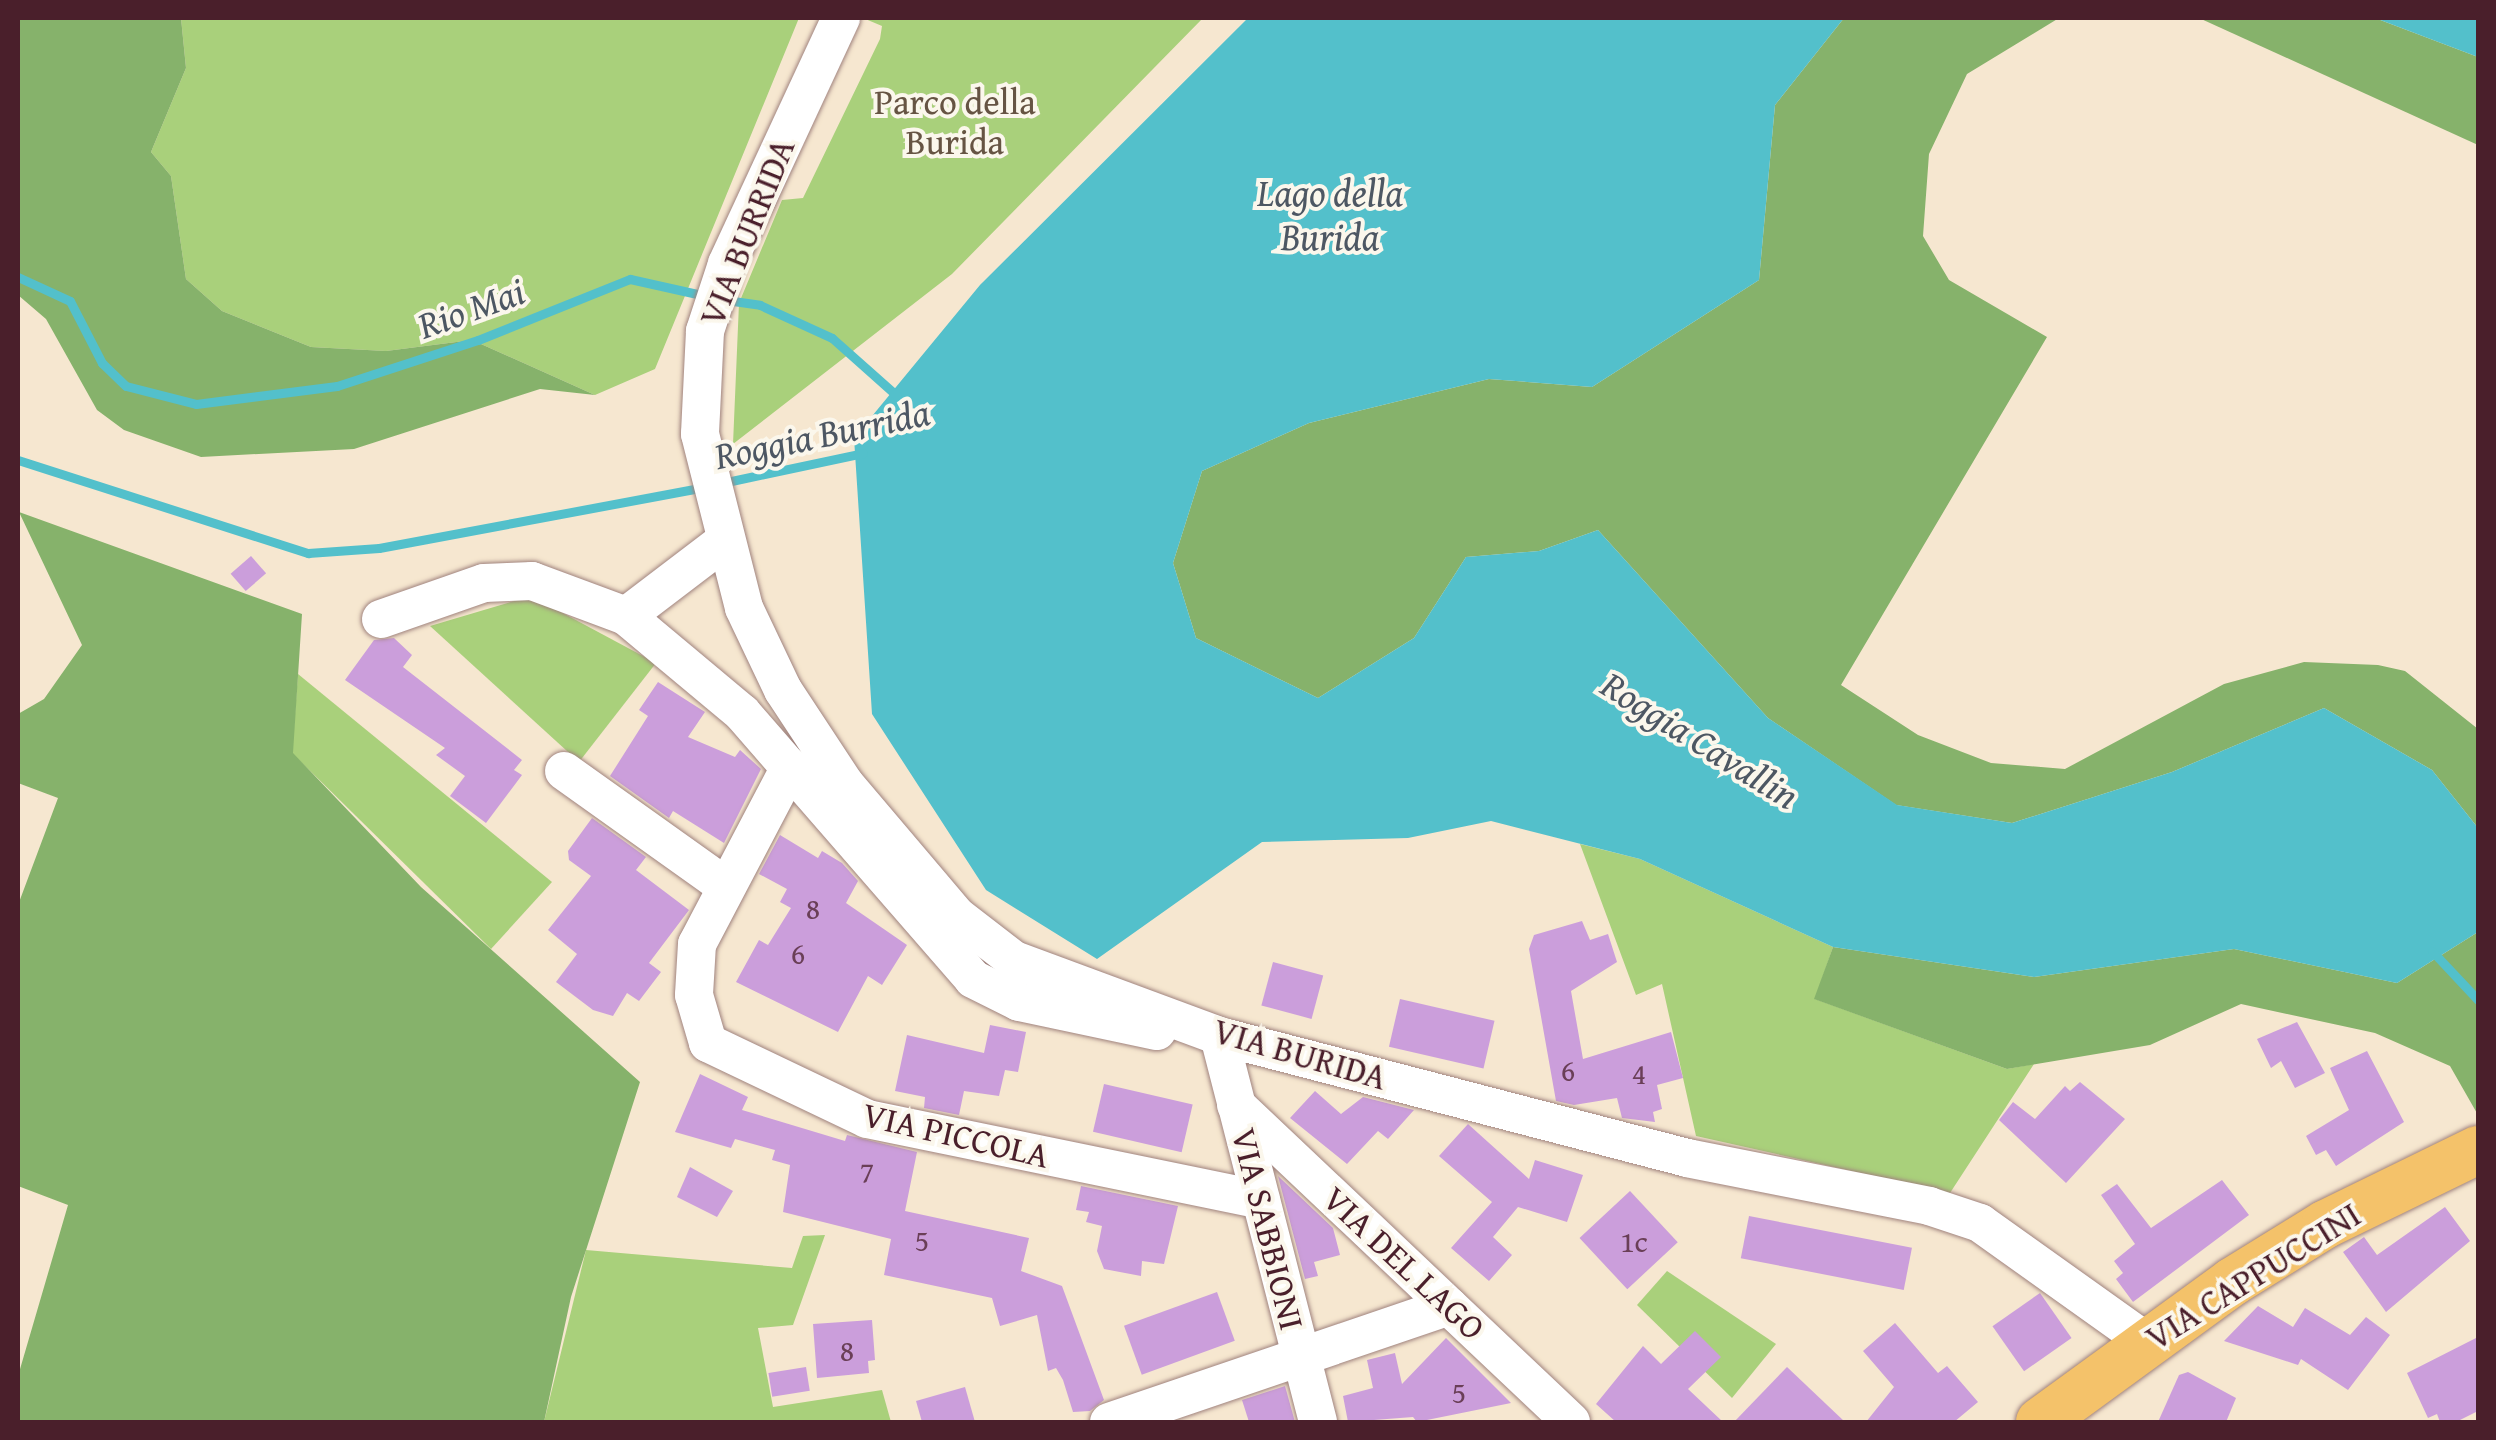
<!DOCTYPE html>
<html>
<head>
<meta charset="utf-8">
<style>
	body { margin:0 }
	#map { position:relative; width:2496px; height:1440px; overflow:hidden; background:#f6e7d0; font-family:"Gentium Book Plus",serif }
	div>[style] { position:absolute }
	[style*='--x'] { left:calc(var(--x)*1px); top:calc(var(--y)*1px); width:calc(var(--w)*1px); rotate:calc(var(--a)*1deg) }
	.green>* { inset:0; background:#a9d07b }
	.forest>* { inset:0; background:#86b26b }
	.water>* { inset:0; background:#53c0cb }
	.stream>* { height:9px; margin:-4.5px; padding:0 4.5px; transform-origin:4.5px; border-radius:4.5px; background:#53c0cb }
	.building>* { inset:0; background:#cb9edb; transform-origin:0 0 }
	.roads { filter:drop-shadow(0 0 2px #a0837e) drop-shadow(0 0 2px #a0837e) }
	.minor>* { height:38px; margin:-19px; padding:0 19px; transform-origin:19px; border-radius:19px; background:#fff }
	.major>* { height:48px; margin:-24px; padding:0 24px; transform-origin:24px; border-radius:24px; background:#f4c26a }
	span { translate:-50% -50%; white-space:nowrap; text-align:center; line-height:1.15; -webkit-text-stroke:8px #fbf7ec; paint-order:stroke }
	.number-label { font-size:30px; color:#6a3f57 }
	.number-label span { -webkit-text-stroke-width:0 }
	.park-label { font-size:35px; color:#665443 }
	.street-label { font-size:35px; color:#4a1f2b }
	.water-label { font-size:38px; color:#4d5763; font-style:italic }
	.frame { position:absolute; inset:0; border:20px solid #4a1f2b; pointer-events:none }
</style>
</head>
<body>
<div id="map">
	<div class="green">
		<i style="clip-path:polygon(181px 18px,799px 18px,655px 369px,595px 395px,472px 340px,386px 351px,311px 347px,222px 311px,186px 279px,171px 176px,151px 152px,186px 68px)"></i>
		<i style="clip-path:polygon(863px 18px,1203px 18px,952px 274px,733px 444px,739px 303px,782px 200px,803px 198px,880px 39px,882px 26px)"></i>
		<i style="clip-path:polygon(531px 596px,656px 663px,579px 762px,430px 626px)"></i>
		<i style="clip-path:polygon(298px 674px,552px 882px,491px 949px,292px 753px)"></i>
		<i style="clip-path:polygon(1580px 844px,1640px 859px,1833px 947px,1815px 999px,2007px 1069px,2034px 1064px,1950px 1193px,1696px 1136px,1662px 984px,1636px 995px)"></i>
		<i style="clip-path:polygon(825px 1235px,793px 1325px,758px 1328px,773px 1407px,882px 1390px,891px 1422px,544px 1422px,586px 1250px,792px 1268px,803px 1236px)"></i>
		<i style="clip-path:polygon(1667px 1271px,1776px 1344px,1732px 1398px,1637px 1305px)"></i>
	</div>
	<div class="forest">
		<i style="clip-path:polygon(18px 18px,181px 18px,186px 68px,151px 152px,171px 176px,186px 279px,222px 311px,311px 347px,386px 351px,472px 340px,595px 395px,540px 389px,354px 449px,201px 457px,124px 430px,97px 410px,46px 319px,18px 295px)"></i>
		<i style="clip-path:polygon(1844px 18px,2059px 18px,1967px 74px,1929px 154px,1923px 236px,1949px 280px,2047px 337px,1841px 685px,1918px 735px,1991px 763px,2065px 769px,2224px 684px,2304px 662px,2378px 665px,2405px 671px,2478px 729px,2478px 828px,2432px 770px,2324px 708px,2172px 772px,2012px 823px,1896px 805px,1768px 718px,1598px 530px,1539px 551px,1466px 557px,1414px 638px,1318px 698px,1196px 638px,1173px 563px,1202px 471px,1309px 423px,1489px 379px,1592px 387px,1759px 280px,1775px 105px)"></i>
		<i style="clip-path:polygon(2199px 18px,2375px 18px,2478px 57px,2478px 145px)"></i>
		<i style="clip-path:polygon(19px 512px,302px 614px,293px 753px,421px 887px,640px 1082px,571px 1297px,544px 1422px,18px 1422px,18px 1376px,68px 1205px,18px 1186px,18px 905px,58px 798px,18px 783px,18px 714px,44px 699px,82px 645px)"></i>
		<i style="clip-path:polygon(2478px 932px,2478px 1115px,2450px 1066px,2375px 1033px,2241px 1004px,2150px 1045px,2007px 1069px,1814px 999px,1833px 947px,2034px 977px,2234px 949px,2397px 983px)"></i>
	</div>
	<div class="water">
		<i style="clip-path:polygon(1248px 18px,1844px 18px,1775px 105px,1759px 280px,1592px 387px,1489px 379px,1309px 423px,1202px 471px,1173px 563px,1196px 638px,1318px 698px,1414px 638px,1466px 557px,1539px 551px,1598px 530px,1768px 718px,1897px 805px,2012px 823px,2172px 772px,2324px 708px,2432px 770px,2478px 828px,2478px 932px,2397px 983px,2234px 949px,2034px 977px,1833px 947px,1640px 859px,1491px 821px,1408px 838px,1262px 842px,1097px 959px,986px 890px,872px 714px,854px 438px,980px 285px)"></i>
		<i style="clip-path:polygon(2375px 18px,2478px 18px,2478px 57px)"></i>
	</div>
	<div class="stream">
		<i style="--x:18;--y:277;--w:57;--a:24.8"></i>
		<i style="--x:70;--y:301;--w:70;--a:62.7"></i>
		<i style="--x:102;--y:363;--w:33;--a:44"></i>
		<i style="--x:126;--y:386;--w:72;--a:14.4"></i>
		<i style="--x:196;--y:404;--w:142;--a:-7.3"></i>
		<i style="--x:337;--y:386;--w:148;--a:-18.1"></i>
		<i style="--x:478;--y:340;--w:164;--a:-21.9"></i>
		<i style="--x:630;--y:279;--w:78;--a:12.6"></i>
		<i style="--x:726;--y:300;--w:34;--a:8"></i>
		<i style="--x:760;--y:305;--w:79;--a:24.6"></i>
		<i style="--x:832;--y:338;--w:86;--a:41.7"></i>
		<i style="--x:18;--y:460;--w:305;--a:17.8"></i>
		<i style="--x:308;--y:553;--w:71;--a:-4"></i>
		<i style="--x:379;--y:548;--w:333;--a:-10.6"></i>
		<i style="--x:722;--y:483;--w:144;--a:-12"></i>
		<i style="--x:2432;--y:951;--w:67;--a:46.8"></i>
	</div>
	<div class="building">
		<i style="left:251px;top:556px;width:23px;height:27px;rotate:49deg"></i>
		<i style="clip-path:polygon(394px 638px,412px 655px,403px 667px,522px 760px,514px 770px,522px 775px,486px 823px,450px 796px,465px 776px,436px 755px,445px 748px,345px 680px,374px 640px)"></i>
		<i style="clip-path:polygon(658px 682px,705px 712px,688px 737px,735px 757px,740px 750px,761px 769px,724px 843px,673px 811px,669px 818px,610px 776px,648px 716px,639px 710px)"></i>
		<i style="clip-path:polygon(592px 818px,646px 857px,636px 870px,689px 910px,649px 963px,661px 972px,639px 1001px,627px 993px,613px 1016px,593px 1010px,556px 982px,577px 954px,548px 930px,591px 876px,569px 860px,568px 851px)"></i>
		<i style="clip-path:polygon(780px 835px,818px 858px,822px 851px,842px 863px,858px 881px,846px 903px,907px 945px,882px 985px,868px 976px,838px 1032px,736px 982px,759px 940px,768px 945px,791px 908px,780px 902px,787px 889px,759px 874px)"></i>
		<i style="clip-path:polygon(1582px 921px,1590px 940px,1608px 934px,1617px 962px,1571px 991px,1583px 1059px,1671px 1032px,1683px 1078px,1657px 1085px,1662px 1109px,1653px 1112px,1655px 1122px,1622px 1118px,1617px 1098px,1574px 1105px,1556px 1101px,1529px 949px,1534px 935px)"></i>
		<i style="left:1273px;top:962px;width:52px;height:45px;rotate:15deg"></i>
		<i style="left:1400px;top:999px;width:97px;height:49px;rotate:13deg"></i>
		<i style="clip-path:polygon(2297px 1022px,2325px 1073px,2295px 1088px,2281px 1061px,2271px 1068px,2257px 1039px)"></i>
		<i style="clip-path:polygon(990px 1025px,1026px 1032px,1018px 1072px,1005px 1070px,999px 1096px,964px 1091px,959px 1115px,924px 1108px,925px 1097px,895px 1091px,907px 1035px,984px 1053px)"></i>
		<i style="clip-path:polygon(2367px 1051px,2404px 1122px,2336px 1166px,2326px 1150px,2316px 1155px,2306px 1136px,2349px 1110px,2330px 1068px)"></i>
		<i style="clip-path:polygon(700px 1074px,748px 1097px,742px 1110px,845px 1141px,847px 1135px,917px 1152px,905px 1211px,1029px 1238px,1021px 1271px,1062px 1286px,1104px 1400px,1090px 1411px,1073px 1412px,1063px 1380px,1056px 1368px,1048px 1371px,1037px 1315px,1000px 1326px,992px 1298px,884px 1275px,891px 1239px,783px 1212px,790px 1165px,772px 1160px,775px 1150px,735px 1139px,731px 1148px,675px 1132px)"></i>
		<i style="clip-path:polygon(2080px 1082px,2125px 1119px,2066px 1183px,1999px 1120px,2013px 1102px,2035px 1119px,2065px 1086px,2070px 1091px)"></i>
		<i style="left:1104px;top:1084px;width:91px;height:49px;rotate:13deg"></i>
		<i style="clip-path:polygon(1315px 1091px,1341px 1114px,1363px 1097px,1414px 1110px,1388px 1139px,1378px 1131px,1347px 1164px,1290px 1118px)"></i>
		<i style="clip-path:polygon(1468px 1124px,1529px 1179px,1535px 1160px,1583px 1175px,1567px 1222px,1518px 1207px,1493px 1237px,1512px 1255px,1489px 1281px,1451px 1248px,1492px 1202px,1439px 1156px)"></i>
		<i style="clip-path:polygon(690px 1167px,733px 1191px,717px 1217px,677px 1197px)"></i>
		<i style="clip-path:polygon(1278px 1176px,1333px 1228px,1340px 1255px,1314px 1262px,1318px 1276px,1305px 1279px)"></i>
		<i style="clip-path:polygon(2222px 1180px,2249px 1215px,2133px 1302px,2116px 1279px,2123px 1273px,2114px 1261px,2135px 1244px,2101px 1195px,2117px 1184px,2151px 1228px)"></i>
		<i style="clip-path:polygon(1081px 1186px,1178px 1206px,1164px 1264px,1142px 1261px,1141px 1276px,1104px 1269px,1097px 1251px,1102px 1226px,1086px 1222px,1089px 1212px,1076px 1210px)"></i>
		<i style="left:1630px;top:1191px;width:70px;height:69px;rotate:47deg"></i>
		<i style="clip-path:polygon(2445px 1207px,2470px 1241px,2386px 1312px,2343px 1252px,2364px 1237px,2377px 1255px)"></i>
		<i style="left:1749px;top:1216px;width:166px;height:43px;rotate:11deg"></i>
		<i style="left:1217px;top:1292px;width:52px;height:99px;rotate:70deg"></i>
		<i style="left:2040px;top:1293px;width:55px;height:58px;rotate:55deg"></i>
		<i style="clip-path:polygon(2258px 1306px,2293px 1327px,2305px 1308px,2350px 1335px,2366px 1317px,2390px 1335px,2348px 1390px,2301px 1359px,2298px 1365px,2224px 1341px)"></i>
		<i style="clip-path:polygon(872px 1320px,875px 1360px,868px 1361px,869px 1373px,817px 1378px,813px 1324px)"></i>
		<i style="clip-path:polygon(1895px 1323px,1938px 1373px,1947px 1366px,1978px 1402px,1954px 1422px,1866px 1422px,1894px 1387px,1863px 1351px)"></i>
		<i style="clip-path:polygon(1695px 1331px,1721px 1357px,1688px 1389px,1723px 1422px,1616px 1422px,1596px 1404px,1643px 1346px,1661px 1364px)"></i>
		<i style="clip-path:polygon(2478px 1337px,2478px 1411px,2456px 1422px,2440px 1422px,2437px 1414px,2428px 1418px,2407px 1373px)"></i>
		<i style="clip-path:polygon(1446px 1338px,1511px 1403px,1417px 1422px,1413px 1417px,1348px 1422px,1343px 1396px,1373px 1388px,1367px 1360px,1395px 1353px,1402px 1384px)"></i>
		<i style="left:806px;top:1367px;width:24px;height:38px;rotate:81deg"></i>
		<i style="clip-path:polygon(1787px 1367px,1845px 1422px,1734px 1422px)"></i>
		<i style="clip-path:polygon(2188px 1372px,2236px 1398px,2226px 1422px,2158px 1422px,2179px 1375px)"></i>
		<i style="clip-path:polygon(1285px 1386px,1295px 1422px,1249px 1422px,1242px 1400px)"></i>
		<i style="clip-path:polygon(965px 1387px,975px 1422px,922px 1422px,916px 1401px)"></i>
	</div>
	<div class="roads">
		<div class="minor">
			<i style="--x:841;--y:18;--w:271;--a:114.9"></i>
			<i style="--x:727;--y:264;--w:71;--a:108.2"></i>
			<i style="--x:705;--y:331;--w:103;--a:92.8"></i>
			<i style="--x:700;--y:434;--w:179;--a:75.8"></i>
			<i style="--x:744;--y:608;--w:91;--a:64.6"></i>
			<i style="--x:783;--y:690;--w:113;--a:56.6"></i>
			<i style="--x:845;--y:784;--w:173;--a:49.7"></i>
			<i style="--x:957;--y:916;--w:72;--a:37.7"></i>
			<i style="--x:1014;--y:960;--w:219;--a:20.3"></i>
			<i style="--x:1219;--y:1036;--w:484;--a:14.6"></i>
			<i style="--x:1687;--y:1158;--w:247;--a:11.2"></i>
			<i style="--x:1929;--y:1206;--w:54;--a:18.4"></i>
			<i style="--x:1980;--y:1223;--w:205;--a:35.5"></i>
			<i style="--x:626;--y:616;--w:122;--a:-37.3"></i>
			<i style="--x:381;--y:619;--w:109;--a:-19.3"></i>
			<i style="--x:484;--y:583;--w:48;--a:-2.4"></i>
			<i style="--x:532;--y:581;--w:100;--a:20.4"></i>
			<i style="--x:626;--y:616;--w:151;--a:39.9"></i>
			<i style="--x:742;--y:713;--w:352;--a:49"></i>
			<i style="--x:973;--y:979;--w:51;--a:26.6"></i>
			<i style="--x:1019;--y:1002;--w:141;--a:11.9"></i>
			<i style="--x:790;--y:767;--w:200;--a:117.7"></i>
			<i style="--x:697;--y:944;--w:51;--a:93.4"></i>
			<i style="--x:694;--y:995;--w:50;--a:73.7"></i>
			<i style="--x:708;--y:1043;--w:176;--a:25.5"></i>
			<i style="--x:867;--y:1119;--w:402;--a:11.6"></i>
			<i style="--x:564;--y:771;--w:196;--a:35.5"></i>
			<i style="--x:1219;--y:1036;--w:398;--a:75.6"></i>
			<i style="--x:1236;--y:1105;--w:461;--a:43.4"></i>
			<i style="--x:1109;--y:1422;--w:359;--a:-18.8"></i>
		</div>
		<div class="major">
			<i style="--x:2040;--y:1422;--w:238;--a:-36.1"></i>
			<i style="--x:2232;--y:1282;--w:110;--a:-31.7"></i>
			<i style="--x:2326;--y:1224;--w:169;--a:-26"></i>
		</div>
	</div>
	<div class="number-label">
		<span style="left:813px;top:908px">8</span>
		<span style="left:798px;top:953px">6</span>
		<span style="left:1568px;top:1070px">6</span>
		<span style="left:1639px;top:1073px">4</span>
		<span style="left:867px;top:1171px">7</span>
		<span style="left:922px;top:1240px">5</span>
		<span style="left:1634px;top:1241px">1c</span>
		<span style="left:847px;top:1350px">8</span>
		<span style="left:1459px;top:1392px">5</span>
	</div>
	<div class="park-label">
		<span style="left:955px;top:122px">Parco della<br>Burida</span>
	</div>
	<div class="street-label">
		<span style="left:747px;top:232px;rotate:-68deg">VIA BURRIDA</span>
		<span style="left:1300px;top:1054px;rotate:16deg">VIA BURIDA</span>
		<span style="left:956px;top:1135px;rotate:13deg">VIA PICCOLA</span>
		<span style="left:1268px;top:1229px;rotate:76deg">VIA SABBIONI</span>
		<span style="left:1404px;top:1263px;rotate:43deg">VIA DEL LAGO</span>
		<span style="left:2253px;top:1276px;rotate:-32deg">VIA CAPPUCCINI</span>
	</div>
	<div class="water-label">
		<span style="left:1330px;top:215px">Lago della<br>Burida</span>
		<span style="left:471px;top:308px;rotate:-20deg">Rio Mai</span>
		<span style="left:822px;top:434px;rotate:-12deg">Roggia Burrida</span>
		<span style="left:1700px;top:740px;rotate:32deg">Roggia Cavallin</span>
	</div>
	<div class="frame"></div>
</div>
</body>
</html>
